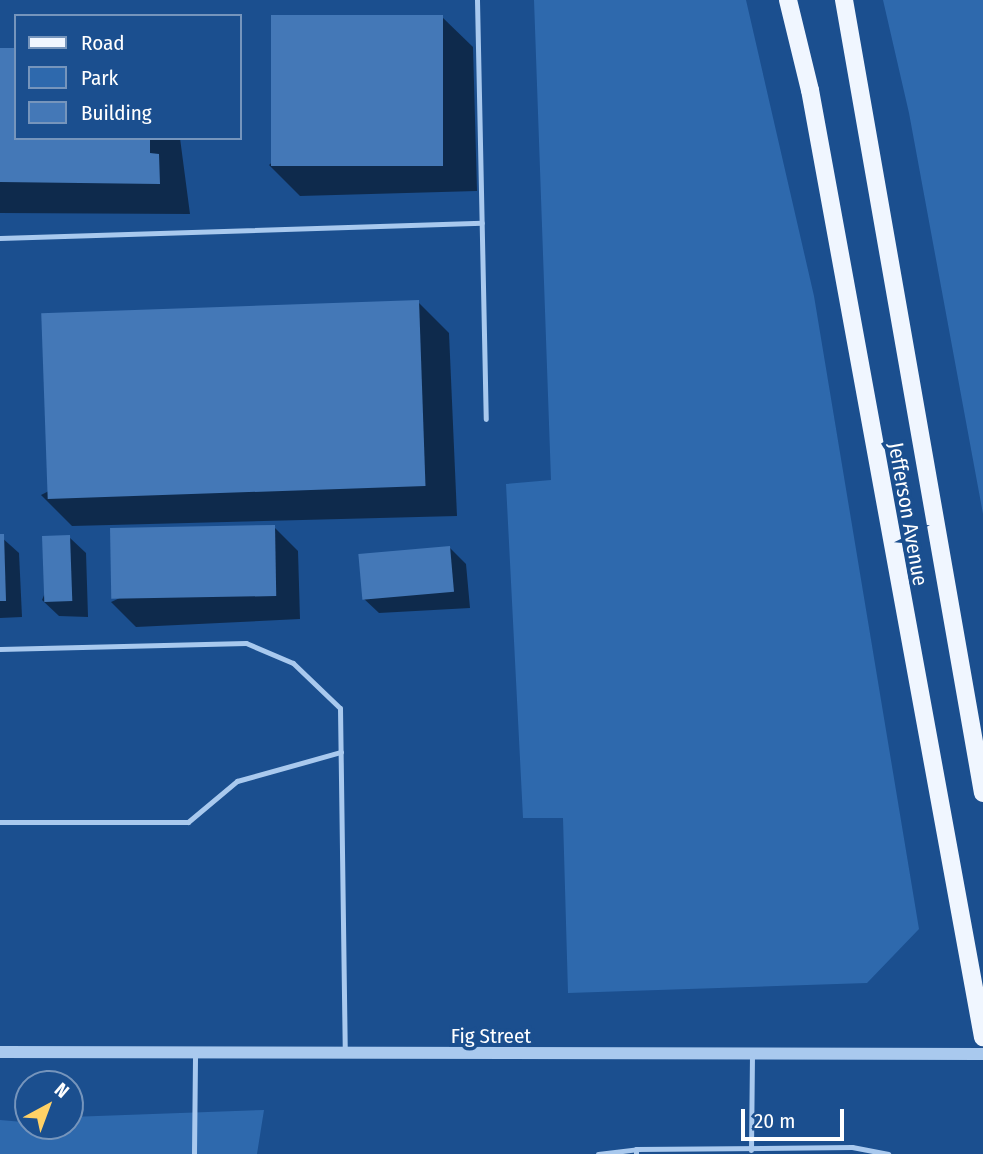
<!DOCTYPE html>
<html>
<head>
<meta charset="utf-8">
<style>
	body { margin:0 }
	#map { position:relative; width:983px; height:1154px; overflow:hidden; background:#1b4f8f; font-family:"Fira Sans Condensed",sans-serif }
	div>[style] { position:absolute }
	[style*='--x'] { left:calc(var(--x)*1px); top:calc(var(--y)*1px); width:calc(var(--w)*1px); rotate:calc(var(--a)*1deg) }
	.green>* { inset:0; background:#2e69ad }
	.shadow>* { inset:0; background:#0007 }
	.building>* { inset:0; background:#4478b7; transform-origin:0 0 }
	.service>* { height:5px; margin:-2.5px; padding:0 2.5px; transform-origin:2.5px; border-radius:2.5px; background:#a9c9ee }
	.tertiary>* { height:12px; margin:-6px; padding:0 6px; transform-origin:6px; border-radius:6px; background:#a9c9ee }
	.primary>* { height:18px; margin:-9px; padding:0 9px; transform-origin:9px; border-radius:9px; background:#f0f6ff }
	span { translate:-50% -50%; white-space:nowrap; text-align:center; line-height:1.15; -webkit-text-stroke:7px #1b4f8f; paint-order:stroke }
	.street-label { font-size:21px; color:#fff }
	.legend { position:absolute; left:14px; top:14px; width:228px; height:126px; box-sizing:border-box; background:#1b4f8f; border:2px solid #7695bc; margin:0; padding:9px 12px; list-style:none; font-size:21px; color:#fff }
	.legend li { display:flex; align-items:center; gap:14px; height:35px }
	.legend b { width:35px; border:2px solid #7695bc }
	.north { position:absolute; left:14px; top:1070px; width:70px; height:70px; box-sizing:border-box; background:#1b4f8f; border:2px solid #7695bc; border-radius:50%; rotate:41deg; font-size:19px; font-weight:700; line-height:28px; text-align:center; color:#fff }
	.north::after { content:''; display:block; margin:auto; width:24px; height:32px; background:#ffd166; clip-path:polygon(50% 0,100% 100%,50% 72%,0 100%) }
	.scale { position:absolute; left:741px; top:1109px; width:103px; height:32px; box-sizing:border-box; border:4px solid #fff; border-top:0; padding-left:9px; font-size:21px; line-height:24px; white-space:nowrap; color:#fff; -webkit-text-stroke:5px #1b4f8f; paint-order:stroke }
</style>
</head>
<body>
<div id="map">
	<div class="green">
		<i style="clip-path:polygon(534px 0,746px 0,814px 296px,919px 929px,867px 983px,568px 993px,563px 818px,523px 818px,506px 484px,551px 480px)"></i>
		<i style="clip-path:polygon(883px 0,983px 0,983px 514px,909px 113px)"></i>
		<i style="clip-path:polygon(264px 1110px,257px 1154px,0 1154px,0 1120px,70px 1126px,70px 1117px)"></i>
	</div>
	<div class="shadow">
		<i style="clip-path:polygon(442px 17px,473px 47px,477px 191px,300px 196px,269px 165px)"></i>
		<i style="clip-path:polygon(0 51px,16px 138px,180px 138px,190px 214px,0 213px)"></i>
		<i style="clip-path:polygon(418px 302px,449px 333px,457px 516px,72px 526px,41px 495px)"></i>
		<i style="clip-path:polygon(274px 527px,298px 551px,300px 619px,136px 627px,111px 602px)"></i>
		<i style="clip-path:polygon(0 536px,19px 553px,22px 617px,0 618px)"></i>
		<i style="clip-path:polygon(69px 537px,86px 553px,88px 617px,59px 616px,42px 600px)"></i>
		<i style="clip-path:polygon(449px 547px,466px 564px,470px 608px,379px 613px,362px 597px)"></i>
	</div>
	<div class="building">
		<i style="left:271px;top:15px;width:172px;height:151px"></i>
		<i style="clip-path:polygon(0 48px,16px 48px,16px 138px,150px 138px,150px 153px,159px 154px,160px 184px,0 182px)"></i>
		<i style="left:419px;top:300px;width:186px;height:378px;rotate:88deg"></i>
		<i style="left:275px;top:525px;width:71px;height:165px;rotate:89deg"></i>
		<i style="clip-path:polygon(0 534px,4px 534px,6px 601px,0 601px)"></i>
		<i style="left:70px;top:535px;width:66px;height:28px;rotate:88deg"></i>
		<i style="left:450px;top:546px;width:46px;height:92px;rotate:85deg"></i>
	</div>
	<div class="service">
		<i style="--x:477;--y:0;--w:419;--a:88.8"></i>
		<i style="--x:0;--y:238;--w:482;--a:-1.8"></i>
		<i style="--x:0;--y:649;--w:246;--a:-1.4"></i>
		<i style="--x:246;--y:643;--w:51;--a:23.1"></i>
		<i style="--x:293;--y:663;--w:65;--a:43.8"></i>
		<i style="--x:340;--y:708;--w:345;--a:89.2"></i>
		<i style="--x:0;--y:822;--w:188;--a:0"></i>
		<i style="--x:188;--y:822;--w:64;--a:-39.9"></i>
		<i style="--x:237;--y:781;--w:108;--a:-15.6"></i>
		<i style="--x:751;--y:1150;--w:95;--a:-89.4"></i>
		<i style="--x:194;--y:1154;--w:101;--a:-89.4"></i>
		<i style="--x:598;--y:1154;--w:38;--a:-7"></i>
		<i style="--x:636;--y:1154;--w:5;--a:-90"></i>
		<i style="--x:636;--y:1149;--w:216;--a:-0.5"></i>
		<i style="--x:852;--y:1147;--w:37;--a:11"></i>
	</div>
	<div class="tertiary">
		<i style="--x:0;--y:1052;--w:983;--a:0.12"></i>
	</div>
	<div class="primary">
		<i style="--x:788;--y:0;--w:93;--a:76.3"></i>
		<i style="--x:810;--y:90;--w:963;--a:79.65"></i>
		<i style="--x:844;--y:0;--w:805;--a:80.06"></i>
	</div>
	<div class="street-label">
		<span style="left:908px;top:514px;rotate:80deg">Jefferson Avenue</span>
		<span style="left:491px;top:1036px">Fig Street</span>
	</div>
	<ul class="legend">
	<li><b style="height:9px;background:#f0f6ff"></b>Road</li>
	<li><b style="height:19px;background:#2e69ad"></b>Park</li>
	<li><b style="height:19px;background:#4478b7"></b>Building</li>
	</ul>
	<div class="north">N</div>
	<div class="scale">20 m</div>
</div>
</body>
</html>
